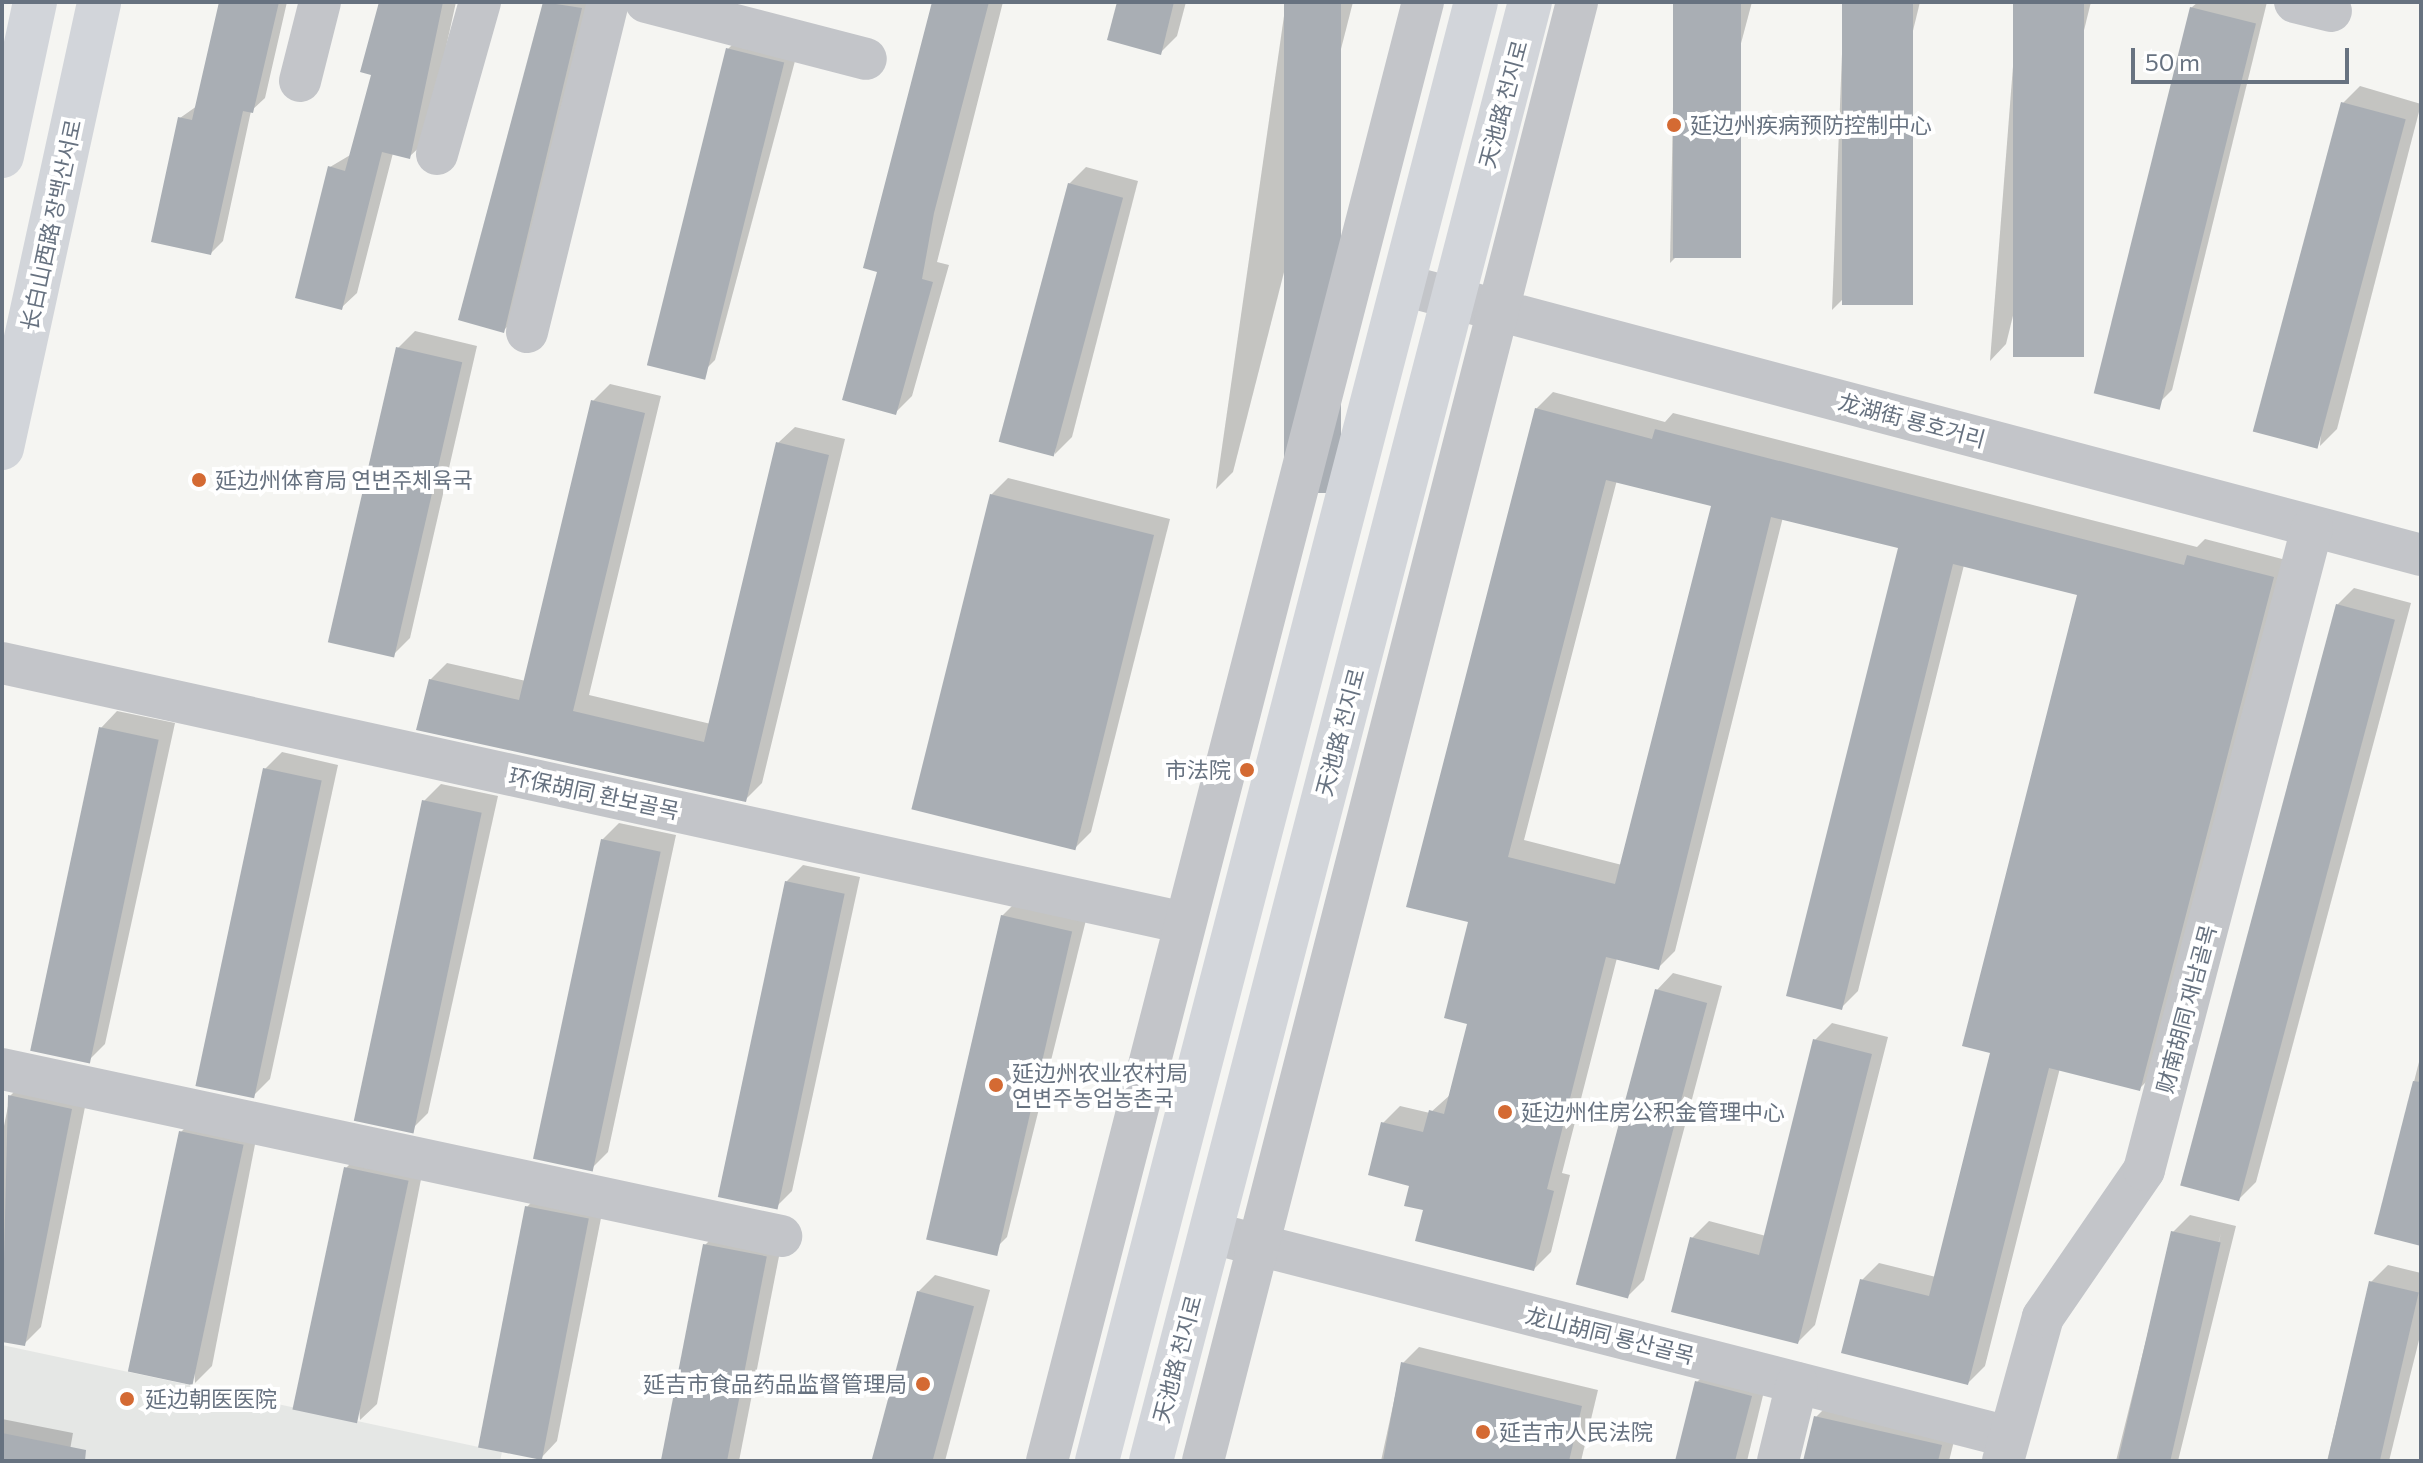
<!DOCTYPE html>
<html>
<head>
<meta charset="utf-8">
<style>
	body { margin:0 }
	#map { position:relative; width:2423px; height:1463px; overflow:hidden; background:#f5f5f2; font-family:Commissioner,"Noto Sans SC","Noto Sans KR",sans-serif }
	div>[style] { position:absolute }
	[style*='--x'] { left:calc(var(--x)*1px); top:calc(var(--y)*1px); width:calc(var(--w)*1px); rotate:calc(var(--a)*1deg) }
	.built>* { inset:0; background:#e5e7e5 }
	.shadow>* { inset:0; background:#0003 }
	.building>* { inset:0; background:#a9aeb4; transform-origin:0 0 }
	.minor>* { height:42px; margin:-21px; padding:0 21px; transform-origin:21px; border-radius:21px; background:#c3c5c9 }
	.major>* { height:44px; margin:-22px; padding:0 22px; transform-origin:22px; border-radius:22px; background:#d2d5da }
	.dots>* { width:22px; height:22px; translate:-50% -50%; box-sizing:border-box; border:4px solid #fff; border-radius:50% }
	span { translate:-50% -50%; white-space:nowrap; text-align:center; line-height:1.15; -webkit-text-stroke:8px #fff; paint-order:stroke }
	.street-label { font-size:22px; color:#677280 }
	.poi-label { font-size:22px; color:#677280 }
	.left { translate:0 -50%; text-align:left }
	.right { translate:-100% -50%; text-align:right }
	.frame { position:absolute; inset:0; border:4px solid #677280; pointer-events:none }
	.scale { position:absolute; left:2131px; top:48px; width:218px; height:36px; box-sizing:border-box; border:4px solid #677280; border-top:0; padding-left:10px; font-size:24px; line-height:28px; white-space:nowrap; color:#677280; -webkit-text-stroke:6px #fff; paint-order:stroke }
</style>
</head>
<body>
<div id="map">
	<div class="built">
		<i style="clip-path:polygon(2px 1345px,502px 1452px,500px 1461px,2px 1461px)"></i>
	</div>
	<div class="shadow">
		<i style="clip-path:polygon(221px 2px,287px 2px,265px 98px,251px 111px,223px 241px,211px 253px,180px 118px,197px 106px)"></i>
		<i style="clip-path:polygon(381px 2px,456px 2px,425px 142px,409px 157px,393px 153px,357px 293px,341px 308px,330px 167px,352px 154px,373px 74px)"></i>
		<i style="clip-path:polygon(545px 2px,595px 2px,520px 314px,503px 331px,460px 319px)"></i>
		<i style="clip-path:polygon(934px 2px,1003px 2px,937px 262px,949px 265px,912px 396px,895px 413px,880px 271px)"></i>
		<i style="clip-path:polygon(1119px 2px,1186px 2px,1177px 36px,1160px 53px)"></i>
		<i style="clip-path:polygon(1286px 2px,1353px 2px,1233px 472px,1216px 489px)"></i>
		<i style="clip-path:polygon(1675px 2px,1752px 2px,1687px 246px,1670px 263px)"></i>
		<i style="clip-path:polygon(1844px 2px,1920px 2px,1849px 293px,1832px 310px)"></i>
		<i style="clip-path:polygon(2018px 2px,2091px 2px,2006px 344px,1990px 361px)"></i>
		<i style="clip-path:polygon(2198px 2px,2267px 2px,2172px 390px,2155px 407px,2191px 8px)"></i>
		<i style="clip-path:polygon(745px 32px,799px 46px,715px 360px,698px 377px,728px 49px)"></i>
		<i style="clip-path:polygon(2360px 86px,2421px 104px,2337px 429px,2320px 446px,2343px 103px)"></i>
		<i style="clip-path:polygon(1086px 167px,1138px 181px,1072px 437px,1055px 454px,1069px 184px)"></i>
		<i style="clip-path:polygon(415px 331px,477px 346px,410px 638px,393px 655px,398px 348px)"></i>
		<i style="clip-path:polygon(610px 384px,661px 396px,589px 695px,711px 724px,778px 443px,795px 427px,845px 439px,762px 783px,745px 800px,430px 680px,447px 663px,526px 681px,593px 401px)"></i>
		<i style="clip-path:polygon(evenodd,1553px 392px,1665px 422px,1673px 413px,2197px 547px,2205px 539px,2290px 561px,2156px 1072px,2139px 1089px,2060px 1068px,1985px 1366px,1968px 1383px,1862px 1280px,1879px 1263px,1936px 1277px,1993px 1051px,2080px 594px,1964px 565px,1858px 991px,1841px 1008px,1900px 546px,1783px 517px,1675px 951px,1658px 968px,1617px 958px,1562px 1173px,1570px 1175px,1551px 1252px,1534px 1269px,1426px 1209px,1383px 1123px,1400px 1106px,1430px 1113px,1450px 1095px,1469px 1022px,1470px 921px,1536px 409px,1553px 392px,1617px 480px,1713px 504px,1622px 865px,1524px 840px,1617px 480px)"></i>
		<i style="clip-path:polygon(1008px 478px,1170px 519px,1091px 832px,1074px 849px,991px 495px)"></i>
		<i style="clip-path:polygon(2354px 588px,2411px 603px,2256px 1182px,2239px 1199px,2337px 605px)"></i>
		<i style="clip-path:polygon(117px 711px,175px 723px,105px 1044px,88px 1061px,101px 728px)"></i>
		<i style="clip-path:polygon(282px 752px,338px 765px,270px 1079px,253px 1096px,265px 769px)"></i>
		<i style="clip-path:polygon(441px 784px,498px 796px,428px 1113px,411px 1130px,424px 801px)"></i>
		<i style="clip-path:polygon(619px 823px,676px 835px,608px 1152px,591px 1169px,602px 840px)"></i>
		<i style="clip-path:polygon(803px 865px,860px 877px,792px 1191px,775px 1208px,786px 882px)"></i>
		<i style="clip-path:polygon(1019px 899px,1087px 916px,1007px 1237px,990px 1254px,1002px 916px)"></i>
		<i style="clip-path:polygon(1673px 973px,1722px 986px,1644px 1280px,1627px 1297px,1657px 990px)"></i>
		<i style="clip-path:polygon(1832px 1023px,1888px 1037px,1815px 1325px,1798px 1342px,1692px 1238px,1709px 1221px,1766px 1236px,1815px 1040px)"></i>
		<i style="clip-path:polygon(2421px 1054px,2421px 1242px,2376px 1232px)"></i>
		<i style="clip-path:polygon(27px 1079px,88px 1092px,41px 1327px,24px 1344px,2px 1340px,2px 1136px,10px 1096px)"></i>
		<i style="clip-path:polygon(197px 1116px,258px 1129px,212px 1366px,195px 1383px,181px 1132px)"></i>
		<i style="clip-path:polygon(363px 1151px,424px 1164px,377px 1404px,360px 1420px,346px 1168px)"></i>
		<i style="clip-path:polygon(543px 1190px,604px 1203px,557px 1441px,541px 1458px,527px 1207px)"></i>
		<i style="clip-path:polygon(2190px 1215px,2236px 1226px,2178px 1461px,2169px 1461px,2221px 1233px,2164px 1461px,2116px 1461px,2173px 1232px)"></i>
		<i style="clip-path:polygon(722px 1228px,782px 1241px,739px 1461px,662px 1461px,705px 1245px)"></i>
		<i style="clip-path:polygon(2388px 1265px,2421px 1273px,2421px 1332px,2389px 1461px,2327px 1461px,2371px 1282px)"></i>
		<i style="clip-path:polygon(935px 1275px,990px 1290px,945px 1461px,877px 1461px,918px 1292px)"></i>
		<i style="clip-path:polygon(1419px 1347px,1598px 1390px,1581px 1461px,1381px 1461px,1402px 1364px)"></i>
		<i style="clip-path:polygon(1714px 1366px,1767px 1379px,1747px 1461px,1677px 1461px,1697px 1382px)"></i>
		<i style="clip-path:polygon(1832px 1401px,1957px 1429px,1949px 1461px,1805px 1461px,1816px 1417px)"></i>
		<i style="clip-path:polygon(2px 1419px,73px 1433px,68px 1461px,2px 1461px)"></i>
	</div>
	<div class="building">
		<i style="clip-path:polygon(219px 2px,279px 2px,253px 113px,243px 111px,211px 255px,151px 242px,178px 117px,192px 120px)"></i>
		<i style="clip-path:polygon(379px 2px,443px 2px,410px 159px,382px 152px,342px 310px,295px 298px,328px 166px,345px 171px,371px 75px,360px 72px)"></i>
		<i style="clip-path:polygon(543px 2px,582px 8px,504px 333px,458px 320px)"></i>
		<i style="clip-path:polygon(932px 2px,989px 2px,934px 213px,922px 279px,933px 282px,896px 415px,842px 400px,877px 272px,863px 268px)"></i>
		<i style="clip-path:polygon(1117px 2px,1174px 2px,1161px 55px,1107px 40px)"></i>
		<i style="left:1284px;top:2px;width:57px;height:491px"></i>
		<i style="left:1673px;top:2px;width:68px;height:256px"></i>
		<i style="left:1842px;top:2px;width:71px;height:303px"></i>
		<i style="left:2013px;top:2px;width:71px;height:355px"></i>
		<i style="left:2190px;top:7px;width:68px;height:398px;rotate:14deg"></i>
		<i style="left:726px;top:48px;width:60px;height:327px;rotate:14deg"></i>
		<i style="left:2341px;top:102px;width:67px;height:341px;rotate:15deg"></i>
		<i style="left:1068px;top:183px;width:57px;height:268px;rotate:15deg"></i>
		<i style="left:396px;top:347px;width:68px;height:303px;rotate:13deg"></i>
		<i style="clip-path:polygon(591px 400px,645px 413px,573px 711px,704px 742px,776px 442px,829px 455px,746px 802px,416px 730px,429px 679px,519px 700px)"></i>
		<i style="clip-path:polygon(evenodd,1535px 408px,1652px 439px,1655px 429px,2184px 565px,2187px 555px,2274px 577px,2140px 1091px,2049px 1068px,1968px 1385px,1841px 1353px,1860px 1279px,1929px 1296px,1990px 1053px,1962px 1046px,2077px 595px,1953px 564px,1842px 1010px,1786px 996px,1898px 548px,1771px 517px,1659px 970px,1606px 957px,1547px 1189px,1554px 1191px,1534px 1271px,1415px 1241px,1423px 1210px,1404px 1206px,1409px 1186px,1368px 1175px,1381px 1122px,1423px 1132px,1429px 1110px,1444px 1114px,1467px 1024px,1444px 1018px,1468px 922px,1406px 907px,1535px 408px,1606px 480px,1711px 506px,1615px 884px,1508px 857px,1606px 480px)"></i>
		<i style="left:990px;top:494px;width:169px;height:325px;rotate:14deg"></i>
		<i style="left:2336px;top:604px;width:61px;height:602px;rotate:15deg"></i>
		<i style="left:99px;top:727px;width:61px;height:331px;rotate:12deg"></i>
		<i style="left:263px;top:768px;width:60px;height:325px;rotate:12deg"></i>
		<i style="left:422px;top:800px;width:61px;height:328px;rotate:12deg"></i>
		<i style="left:601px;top:839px;width:61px;height:327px;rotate:12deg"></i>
		<i style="left:785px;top:881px;width:61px;height:323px;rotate:12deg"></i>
		<i style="left:1001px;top:915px;width:73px;height:333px;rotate:13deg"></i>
		<i style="left:1655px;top:989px;width:54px;height:306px;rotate:15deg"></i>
		<i style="clip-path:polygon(1813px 1039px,1872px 1054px,1798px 1344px,1671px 1312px,1690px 1237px,1759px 1255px)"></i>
		<i style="clip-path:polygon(2413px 1081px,2421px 1082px,2421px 1246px,2374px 1234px)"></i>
		<i style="clip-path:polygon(8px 1095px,72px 1109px,25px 1346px,2px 1342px)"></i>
		<i style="left:179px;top:1131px;width:66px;height:246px;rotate:12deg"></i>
		<i style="left:344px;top:1167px;width:66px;height:248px;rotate:12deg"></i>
		<i style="left:525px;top:1206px;width:65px;height:246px;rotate:11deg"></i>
		<i style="left:2171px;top:1231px;width:51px;height:237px;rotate:13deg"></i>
		<i style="left:703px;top:1244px;width:65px;height:221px;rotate:11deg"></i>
		<i style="left:2369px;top:1281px;width:51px;height:185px;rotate:13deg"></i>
		<i style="left:917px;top:1291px;width:59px;height:176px;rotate:15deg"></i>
		<i style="clip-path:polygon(1401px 1362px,1582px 1406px,1569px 1461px,1383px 1461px)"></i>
		<i style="clip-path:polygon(1695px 1381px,1752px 1396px,1735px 1461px,1675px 1461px)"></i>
		<i style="clip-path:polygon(1814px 1416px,1942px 1445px,1938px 1461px,1803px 1461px)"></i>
		<i style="clip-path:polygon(2px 1433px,86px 1450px,85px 1461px,2px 1461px)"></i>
	</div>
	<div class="minor">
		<i style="--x:646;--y:2;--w:227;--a:14.5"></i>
		<i style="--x:2295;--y:2;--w:37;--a:14"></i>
		<i style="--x:300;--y:81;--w:81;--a:-75.8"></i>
		<i style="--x:437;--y:154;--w:158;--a:-74.2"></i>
		<i style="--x:1403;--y:285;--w:1053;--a:14.85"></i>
		<i style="--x:527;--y:332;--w:340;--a:-76.2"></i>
		<i style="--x:2;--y:663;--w:1211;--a:12.4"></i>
		<i style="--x:2;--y:1069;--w:797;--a:12.1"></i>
		<i style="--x:1231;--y:1238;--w:803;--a:14.35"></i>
		<i style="--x:1047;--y:1461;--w:1507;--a:-75.55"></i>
		<i style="--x:1203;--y:1461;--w:1506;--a:-75.62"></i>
		<i style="--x:1778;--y:1461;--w:80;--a:-76.3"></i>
		<i style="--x:2003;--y:1461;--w:149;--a:-74.5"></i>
		<i style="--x:2043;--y:1317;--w:178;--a:-55.5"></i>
		<i style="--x:2144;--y:1170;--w:664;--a:-75.34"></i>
	</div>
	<div class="major">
		<i style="--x:2;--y:156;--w:157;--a:-77.9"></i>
		<i style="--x:2;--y:448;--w:456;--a:-77.7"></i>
		<i style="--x:1097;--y:1461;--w:1507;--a:-75.44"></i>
		<i style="--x:1151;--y:1461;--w:1507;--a:-75.44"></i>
	</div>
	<div class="dots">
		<i style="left:1674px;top:125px;background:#d46a33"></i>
		<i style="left:199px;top:480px;background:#d46a33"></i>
		<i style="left:1247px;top:770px;background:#d46a33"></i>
		<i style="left:996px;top:1085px;background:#d46a33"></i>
		<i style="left:1505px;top:1112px;background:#d46a33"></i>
		<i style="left:923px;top:1384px;background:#d46a33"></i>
		<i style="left:127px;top:1399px;background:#d46a33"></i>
		<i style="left:1483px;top:1432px;background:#d46a33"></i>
	</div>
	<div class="street-label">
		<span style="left:1503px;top:104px;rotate:-75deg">天池路 천지로</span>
		<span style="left:51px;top:225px;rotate:-78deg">长白山西路 장백산서로</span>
		<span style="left:1912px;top:420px;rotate:15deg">龙湖街 룡호거리</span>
		<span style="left:1340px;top:732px;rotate:-75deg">天池路 천지로</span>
		<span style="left:594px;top:793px;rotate:12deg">环保胡同 환보골목</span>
		<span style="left:2186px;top:1009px;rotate:-75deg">财南胡同 재남골목</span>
		<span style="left:1610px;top:1335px;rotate:14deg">龙山胡同 룡산골목</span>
		<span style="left:1177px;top:1359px;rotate:-75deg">天池路 천지로</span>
	</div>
	<div class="poi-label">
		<span class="left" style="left:1690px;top:125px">延边州疾病预防控制中心</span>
		<span class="left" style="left:215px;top:480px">延边州体育局 연변주체육국</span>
		<span class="right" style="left:1231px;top:770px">市法院</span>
		<span class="left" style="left:1012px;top:1085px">延边州农业农村局<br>연변주농업농촌국</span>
		<span class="left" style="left:1521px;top:1112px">延边州住房公积金管理中心</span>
		<span class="right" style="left:907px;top:1384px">延吉市食品药品监督管理局</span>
		<span class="left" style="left:145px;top:1399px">延边朝医医院</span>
		<span class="left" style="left:1499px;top:1432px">延吉市人民法院</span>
	</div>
	<div class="frame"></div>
	<div class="scale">50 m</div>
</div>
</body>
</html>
